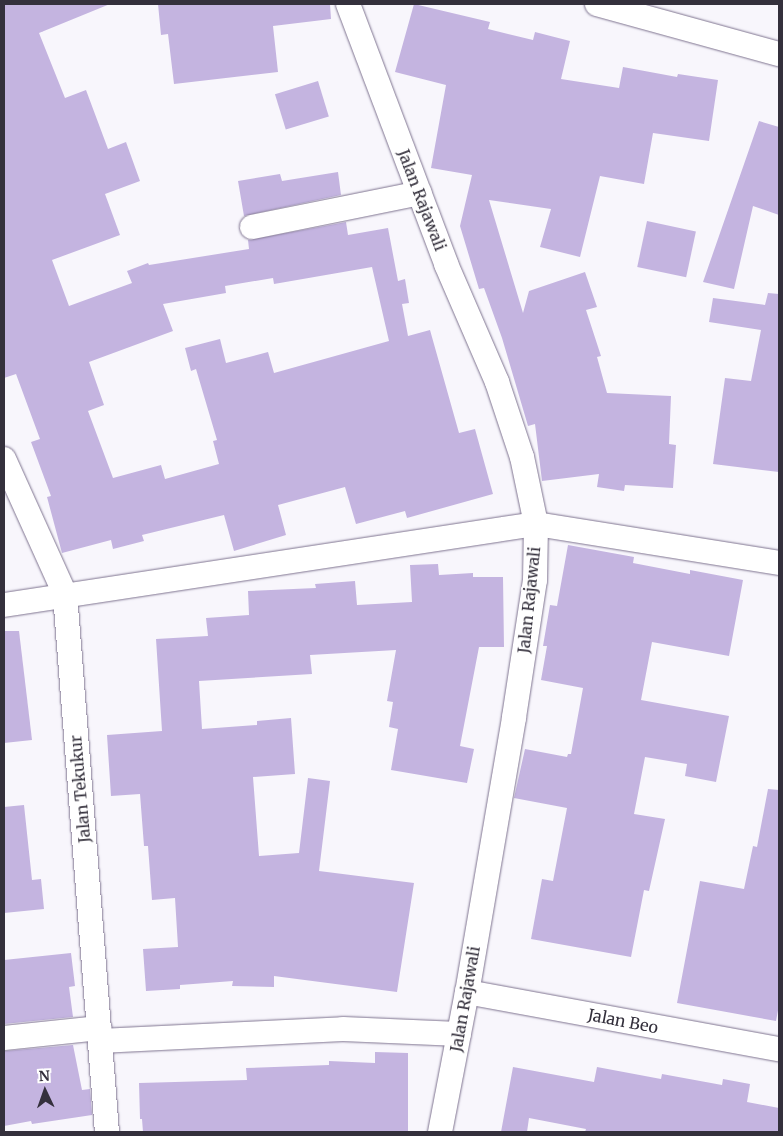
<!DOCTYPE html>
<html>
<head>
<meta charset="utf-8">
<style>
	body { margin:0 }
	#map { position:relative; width:783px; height:1136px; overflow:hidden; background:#f8f6fc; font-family:Merriweather,serif }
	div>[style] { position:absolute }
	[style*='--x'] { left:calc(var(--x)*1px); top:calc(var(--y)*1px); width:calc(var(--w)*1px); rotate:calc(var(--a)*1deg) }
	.building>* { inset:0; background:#c4b4e0; transform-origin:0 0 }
	.roads { filter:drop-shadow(0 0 1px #7f7490) drop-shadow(0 0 1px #7f7490) }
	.minor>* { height:24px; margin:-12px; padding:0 12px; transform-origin:12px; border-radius:12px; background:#fff }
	span { translate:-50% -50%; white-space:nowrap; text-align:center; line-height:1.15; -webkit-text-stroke:4px #fff; paint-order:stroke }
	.street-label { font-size:16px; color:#34303c }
	.frame { position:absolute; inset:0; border:5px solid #34303c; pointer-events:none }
	.north { position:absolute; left:20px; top:1066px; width:50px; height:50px; -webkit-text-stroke:4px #fff; paint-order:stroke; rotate:357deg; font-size:14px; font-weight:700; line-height:20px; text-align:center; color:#34303c }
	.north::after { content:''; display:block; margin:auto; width:18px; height:22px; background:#34303c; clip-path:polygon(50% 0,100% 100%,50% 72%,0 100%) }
</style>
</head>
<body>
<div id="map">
	<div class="building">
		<i style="clip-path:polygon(evenodd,4px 4px,110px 4px,39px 33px,65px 98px,86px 90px,108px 149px,126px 142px,140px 181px,105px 194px,120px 235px,52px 260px,69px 306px,132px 283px,127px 271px,148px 263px,149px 265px,249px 249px,248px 240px,346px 222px,348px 235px,388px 228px,398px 281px,405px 279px,409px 303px,402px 304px,408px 336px,430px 330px,459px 433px,475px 429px,493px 494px,407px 518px,405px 511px,356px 524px,345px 487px,278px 505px,286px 535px,234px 551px,224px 515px,142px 535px,144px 541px,113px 549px,111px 540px,62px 553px,47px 497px,51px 496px,31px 442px,40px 439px,16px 374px,4px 378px,4px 4px,372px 267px,389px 341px,274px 373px,268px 352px,226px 363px,220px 339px,185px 348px,191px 371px,196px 369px,217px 440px,213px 441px,219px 464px,165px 479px,161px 465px,113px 478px,88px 411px,104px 405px,89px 362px,173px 331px,163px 304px,226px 293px,225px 286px,273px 278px,274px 284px,372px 267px)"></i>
		<i style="clip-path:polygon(158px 4px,330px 4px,331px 19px,273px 26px,278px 72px,174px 84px,168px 34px,161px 35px)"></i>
		<i style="clip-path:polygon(414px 4px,490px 22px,488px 29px,533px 40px,535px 32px,570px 41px,561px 79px,619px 88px,623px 67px,677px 77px,678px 74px,718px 80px,709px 141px,653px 133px,644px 184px,600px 176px,580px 257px,540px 247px,551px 209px,489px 200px,523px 313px,529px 291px,585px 272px,597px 307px,586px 310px,601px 356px,597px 357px,607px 393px,671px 396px,669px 444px,676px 445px,673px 488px,625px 485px,624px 491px,597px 487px,599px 474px,542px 481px,535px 424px,528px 426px,502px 338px,484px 288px,479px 289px,460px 226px,472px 175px,431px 168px,446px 85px,395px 72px)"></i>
		<i style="left:318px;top:81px;width:37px;height:45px;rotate:73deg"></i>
		<i style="clip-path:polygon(759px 121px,779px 127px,779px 215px,753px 206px,734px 289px,703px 282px)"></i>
		<i style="clip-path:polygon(338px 172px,341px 195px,244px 216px,238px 181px,280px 174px,282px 181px)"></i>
		<i style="left:647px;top:221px;width:50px;height:47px;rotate:12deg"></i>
		<i style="clip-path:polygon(768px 293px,779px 294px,779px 472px,713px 464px,725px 378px,751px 381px,761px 330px,709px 322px,713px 298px,765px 305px)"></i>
		<i style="clip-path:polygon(568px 545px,634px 557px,633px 563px,690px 574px,690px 570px,743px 580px,729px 656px,652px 642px,641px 700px,729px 716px,716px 782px,685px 776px,687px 764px,645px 757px,634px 814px,665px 819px,649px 891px,644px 890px,631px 957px,531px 939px,542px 879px,553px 881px,567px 808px,514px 798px,525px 749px,567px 757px,568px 754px,571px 754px,583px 688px,541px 680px,547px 646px,543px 646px,550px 605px,557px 606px)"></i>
		<i style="clip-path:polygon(438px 564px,439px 575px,473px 573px,473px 577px,503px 577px,504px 647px,479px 647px,460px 746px,474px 749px,467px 783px,391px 770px,398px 729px,389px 727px,393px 702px,387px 701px,396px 650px,310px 655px,312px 674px,199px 681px,202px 729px,257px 725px,257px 721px,291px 718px,295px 774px,253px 777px,259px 856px,299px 853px,308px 778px,330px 781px,319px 871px,414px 883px,397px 992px,274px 976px,274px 987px,232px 986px,233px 981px,180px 985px,180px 989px,146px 991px,143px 949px,178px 947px,175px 898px,152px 900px,148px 846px,144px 846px,140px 794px,111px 796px,107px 735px,162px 731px,156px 639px,208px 636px,206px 618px,249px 615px,248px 591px,316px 588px,315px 584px,355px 581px,357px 605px,412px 602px,410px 565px)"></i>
		<i style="clip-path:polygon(4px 631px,19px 631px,32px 740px,4px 743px)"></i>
		<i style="clip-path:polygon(768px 789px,779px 790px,779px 1005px,776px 1021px,677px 1003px,700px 881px,744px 889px,753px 846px,757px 847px)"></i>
		<i style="clip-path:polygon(24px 805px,32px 880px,41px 879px,44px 909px,4px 913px,4px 807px)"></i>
		<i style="clip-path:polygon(71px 953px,75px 986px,69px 987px,73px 1017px,4px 1024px,4px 960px)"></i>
		<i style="clip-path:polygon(73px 1045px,82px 1090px,90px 1089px,92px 1115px,32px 1124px,31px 1121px,4px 1126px,4px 1051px)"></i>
		<i style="clip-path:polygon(375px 1052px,408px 1053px,408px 1132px,143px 1132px,142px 1119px,140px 1119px,139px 1083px,247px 1080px,246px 1068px,329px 1065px,329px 1061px,375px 1063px)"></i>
		<i style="clip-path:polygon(513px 1067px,594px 1082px,597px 1067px,661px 1079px,662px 1074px,722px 1085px,723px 1079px,750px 1084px,747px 1102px,779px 1108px,779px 1132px,585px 1132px,586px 1129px,529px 1118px,527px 1132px,501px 1132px)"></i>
	</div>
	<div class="roads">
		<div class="minor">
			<i style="--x:348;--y:4;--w:278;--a:69.3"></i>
			<i style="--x:446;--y:264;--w:129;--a:66.6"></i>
			<i style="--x:497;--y:382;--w:79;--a:71.6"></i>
			<i style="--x:522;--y:457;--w:68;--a:78.2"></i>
			<i style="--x:536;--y:524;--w:56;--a:91"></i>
			<i style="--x:535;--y:580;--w:140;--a:98.7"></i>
			<i style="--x:514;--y:718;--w:278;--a:99.7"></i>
			<i style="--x:467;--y:992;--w:143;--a:100.9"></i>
			<i style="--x:597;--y:4;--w:189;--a:15.4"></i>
			<i style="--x:252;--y:227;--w:171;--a:-11.4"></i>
			<i style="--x:4;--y:459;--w:148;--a:65.7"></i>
			<i style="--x:65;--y:594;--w:540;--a:85.54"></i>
			<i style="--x:4;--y:605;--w:538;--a:-8.66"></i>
			<i style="--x:536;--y:524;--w:246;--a:9.1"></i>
			<i style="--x:467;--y:992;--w:317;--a:10.4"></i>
			<i style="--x:4;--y:1038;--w:96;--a:-6"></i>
			<i style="--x:100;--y:1041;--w:243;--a:-2.8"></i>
			<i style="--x:343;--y:1029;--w:116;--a:2.5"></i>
		</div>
	</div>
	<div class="street-label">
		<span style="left:422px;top:200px;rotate:69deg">Jalan Rajawali</span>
		<span style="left:529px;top:600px;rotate:-84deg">Jalan Rajawali</span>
		<span style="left:80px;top:789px;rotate:-95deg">Jalan Tekukur</span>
		<span style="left:465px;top:999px;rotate:-80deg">Jalan Rajawali</span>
		<span style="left:623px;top:1021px;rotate:11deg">Jalan Beo</span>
	</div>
	<div class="frame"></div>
	<div class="north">N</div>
</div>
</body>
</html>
